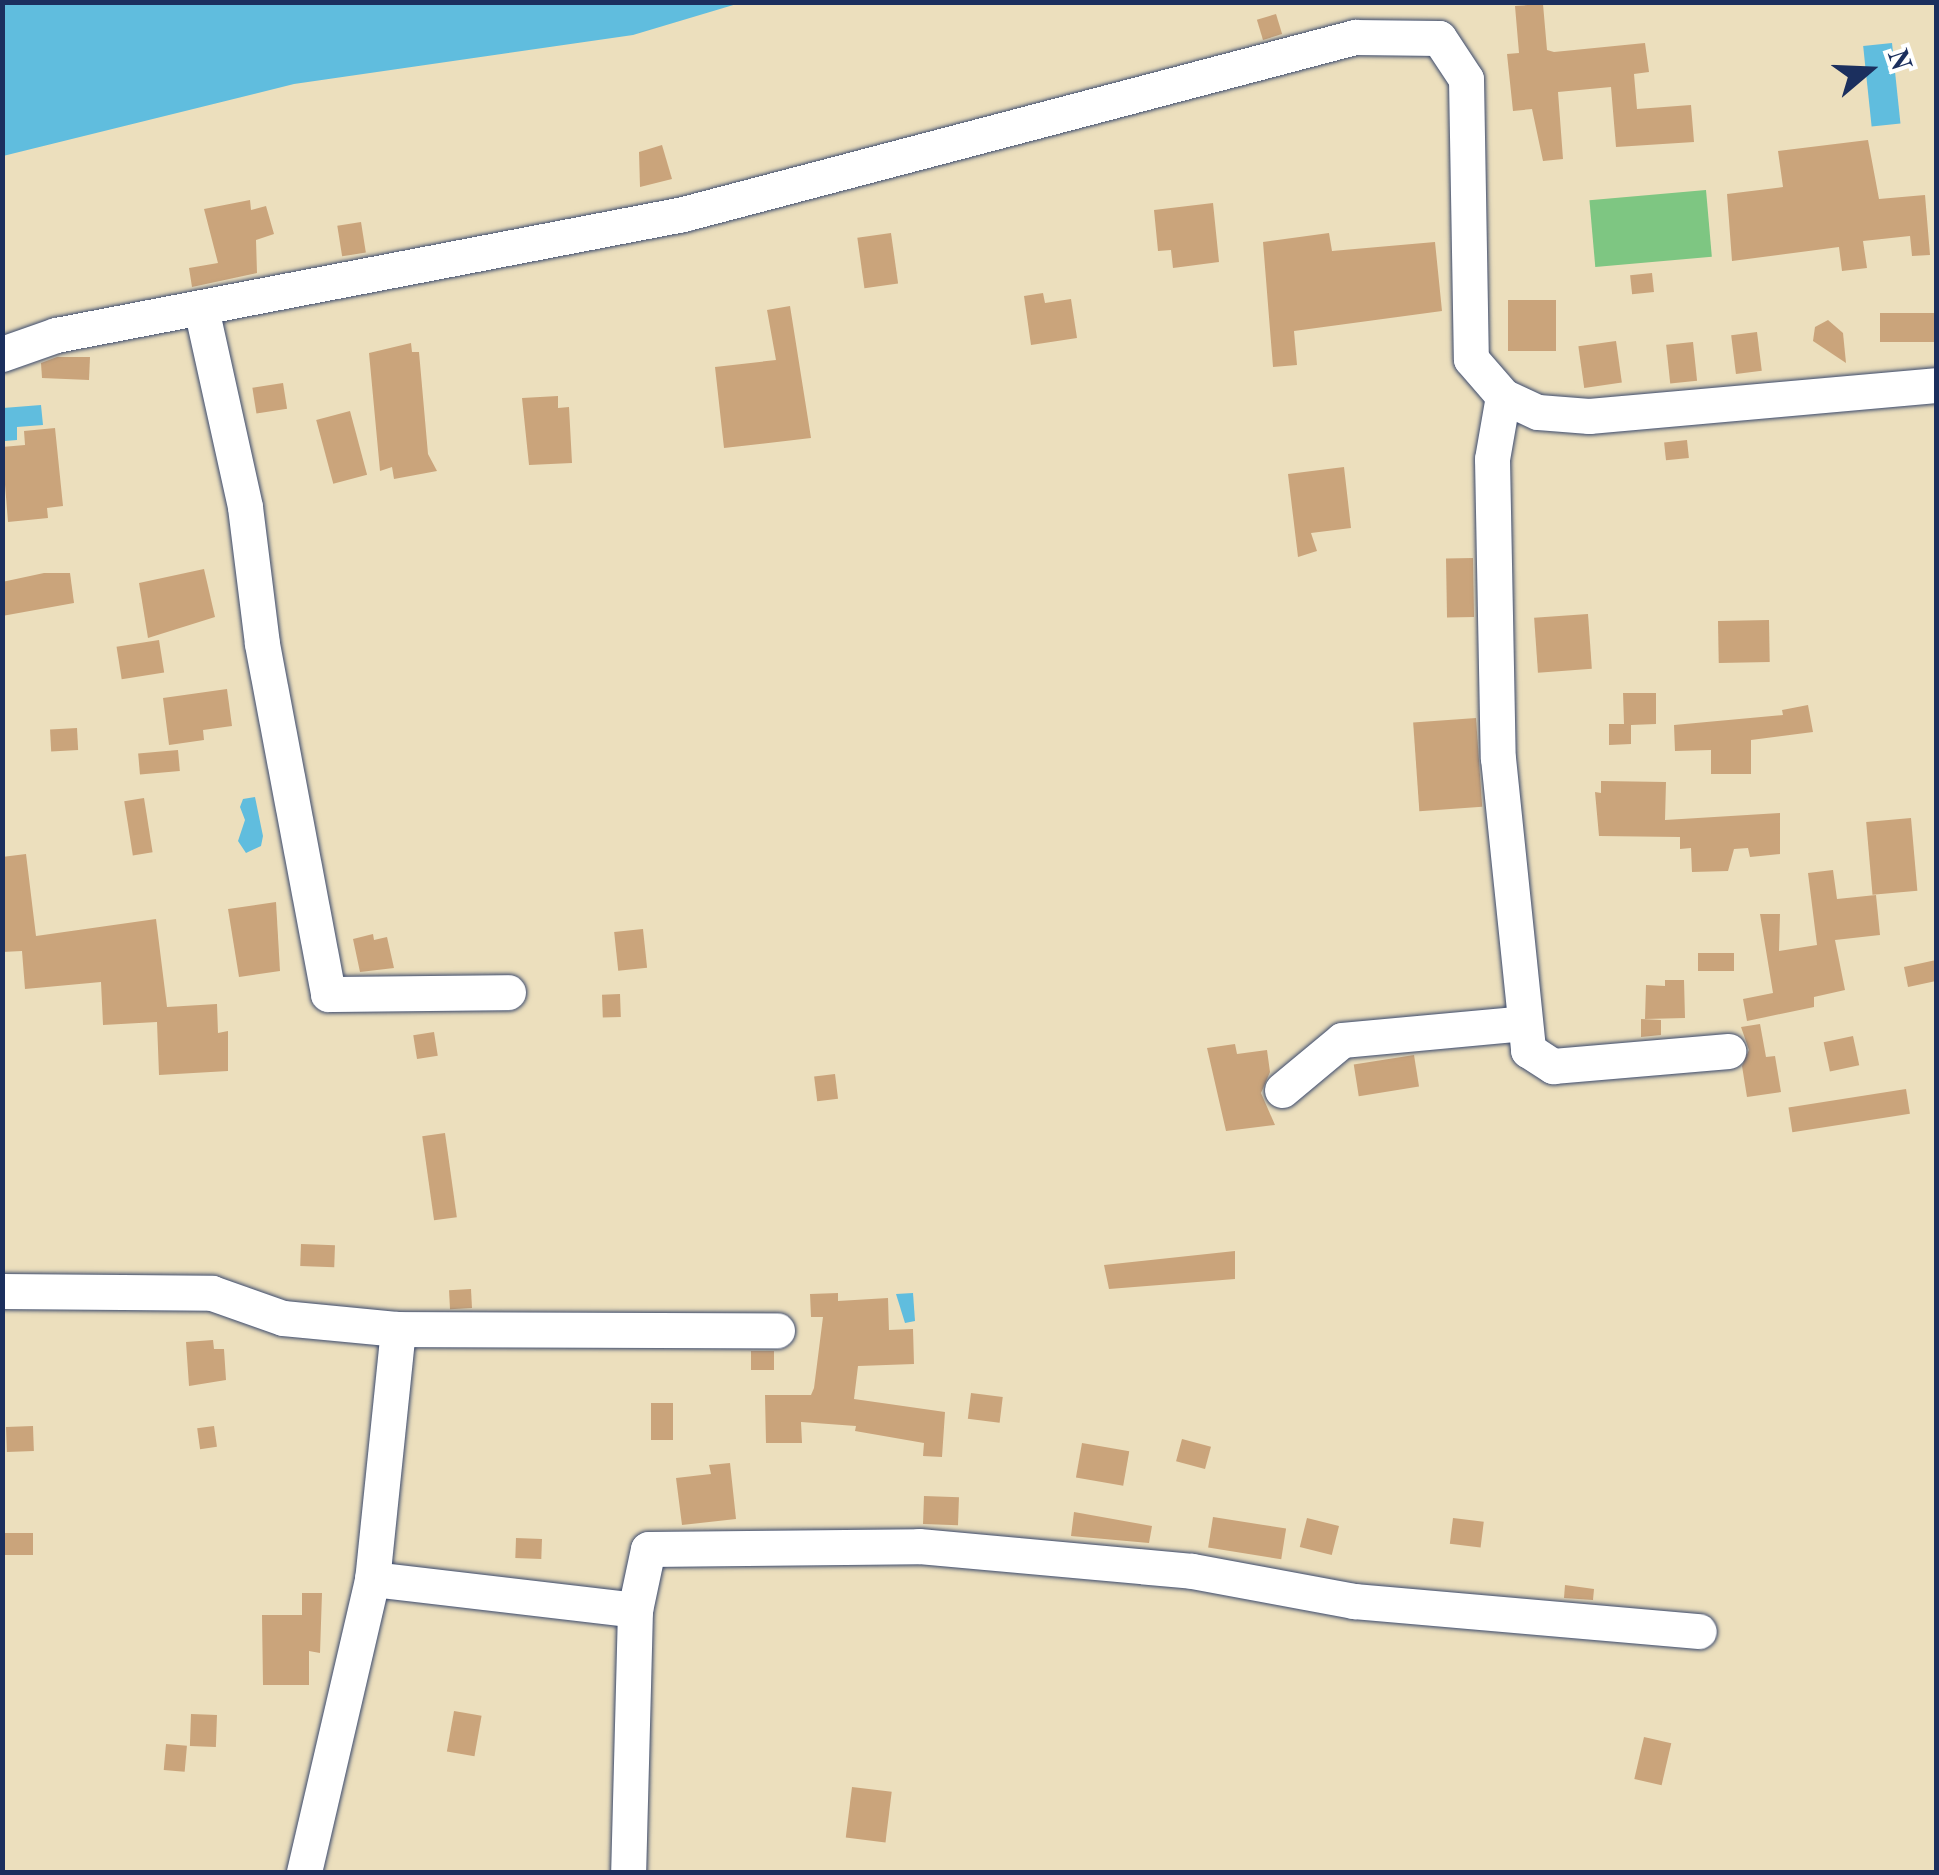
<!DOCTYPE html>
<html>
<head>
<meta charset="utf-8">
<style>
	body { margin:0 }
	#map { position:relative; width:1939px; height:1875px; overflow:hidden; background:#ecdfbd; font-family:"Old Standard TT",serif }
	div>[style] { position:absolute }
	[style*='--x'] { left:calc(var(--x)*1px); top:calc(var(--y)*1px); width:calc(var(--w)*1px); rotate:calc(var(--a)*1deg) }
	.green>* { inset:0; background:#7ec682; transform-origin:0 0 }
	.water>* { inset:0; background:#60bdde; transform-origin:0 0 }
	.building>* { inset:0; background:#caa47b; transform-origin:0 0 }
	.roads { filter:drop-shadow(0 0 2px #3a496c) drop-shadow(0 0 2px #3a496c) }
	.minor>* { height:35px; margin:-17.5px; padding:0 17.5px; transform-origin:17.5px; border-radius:17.5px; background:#fff }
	span { translate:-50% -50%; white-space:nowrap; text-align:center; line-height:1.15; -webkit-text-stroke:8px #fff; paint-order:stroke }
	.frame { position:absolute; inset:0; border:5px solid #1b2f5e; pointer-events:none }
	.north { position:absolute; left:1819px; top:20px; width:100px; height:100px; -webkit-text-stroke:8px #fff; paint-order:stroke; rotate:71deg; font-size:28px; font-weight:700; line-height:40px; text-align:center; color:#1b2f5e }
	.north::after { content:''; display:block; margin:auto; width:35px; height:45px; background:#1b2f5e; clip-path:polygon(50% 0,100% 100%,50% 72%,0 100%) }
</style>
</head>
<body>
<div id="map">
	<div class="green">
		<i style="left:1706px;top:190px;width:67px;height:117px;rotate:85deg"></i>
	</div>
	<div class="water">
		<i style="clip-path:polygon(3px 2px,740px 2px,740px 3px,633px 35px,294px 84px,3px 156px)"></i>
		<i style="left:1892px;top:43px;width:81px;height:29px;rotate:84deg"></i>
		<i style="clip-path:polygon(41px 405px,43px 425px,17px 427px,17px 440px,5px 441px,3px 408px)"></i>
		<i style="clip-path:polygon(255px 797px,263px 836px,261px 846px,246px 853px,238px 841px,245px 820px,240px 807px,243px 799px)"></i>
		<i style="clip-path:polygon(913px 1293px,915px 1321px,905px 1323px,896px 1294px)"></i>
	</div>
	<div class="building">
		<i style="clip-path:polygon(1543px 4px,1547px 50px,1554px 52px,1645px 43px,1649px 72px,1634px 74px,1637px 109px,1691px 105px,1694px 142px,1616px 147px,1611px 87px,1558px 92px,1563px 159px,1543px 161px,1532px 109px,1513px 111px,1507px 54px,1519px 53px,1515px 6px)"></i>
		<i style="left:1276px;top:14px;width:21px;height:20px;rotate:73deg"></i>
		<i style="clip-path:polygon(1868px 140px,1879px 199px,1925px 195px,1930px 255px,1912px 256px,1910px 236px,1863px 241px,1867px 268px,1842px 271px,1839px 247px,1732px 261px,1727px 194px,1783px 187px,1778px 151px)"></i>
		<i style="clip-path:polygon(662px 145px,672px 179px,640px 187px,639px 152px)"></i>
		<i style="clip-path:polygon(250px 200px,251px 210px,266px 206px,274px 234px,256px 240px,257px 273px,192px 287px,189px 268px,218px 263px,204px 209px)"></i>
		<i style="clip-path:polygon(1213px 203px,1219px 262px,1173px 268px,1171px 250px,1158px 251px,1154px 210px)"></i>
		<i style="left:361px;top:222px;width:31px;height:24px;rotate:81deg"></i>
		<i style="left:891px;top:233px;width:51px;height:34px;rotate:82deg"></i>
		<i style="clip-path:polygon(1329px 233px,1332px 251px,1435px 242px,1442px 311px,1294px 331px,1297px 365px,1273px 367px,1263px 242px)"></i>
		<i style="left:1652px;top:273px;width:19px;height:22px;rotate:84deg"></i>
		<i style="clip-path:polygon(1043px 293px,1045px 303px,1071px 299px,1077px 338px,1031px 345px,1024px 296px)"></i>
		<i style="left:1508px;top:300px;width:48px;height:51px"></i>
		<i style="clip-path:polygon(790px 306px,811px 438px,724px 448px,715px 367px,776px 360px,767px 310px)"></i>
		<i style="left:1936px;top:313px;width:29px;height:56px;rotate:90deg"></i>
		<i style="clip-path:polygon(1828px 320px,1843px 333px,1846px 363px,1813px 341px,1815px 327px)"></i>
		<i style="left:1757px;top:332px;width:39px;height:26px;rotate:83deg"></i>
		<i style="left:1616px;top:341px;width:42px;height:38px;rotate:82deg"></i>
		<i style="left:1693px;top:342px;width:39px;height:27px;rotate:84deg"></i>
		<i style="clip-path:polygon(411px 343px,412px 352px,419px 352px,428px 454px,437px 471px,394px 479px,392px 467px,380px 471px,369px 353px)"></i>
		<i style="clip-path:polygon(57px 357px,90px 357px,89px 380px,42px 378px,41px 363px)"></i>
		<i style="left:283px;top:383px;width:26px;height:31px;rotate:81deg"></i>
		<i style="clip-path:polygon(558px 396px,558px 408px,569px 407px,572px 463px,529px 465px,522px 398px)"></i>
		<i style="left:350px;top:411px;width:66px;height:35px;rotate:75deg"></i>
		<i style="clip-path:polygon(55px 428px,63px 506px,47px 508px,48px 518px,8px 522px,2px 447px,25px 445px,24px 431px)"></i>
		<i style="left:1687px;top:440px;width:18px;height:23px;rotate:84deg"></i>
		<i style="clip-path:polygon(1344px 467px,1351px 528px,1311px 533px,1317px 551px,1298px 557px,1288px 474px)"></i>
		<i style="left:1473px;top:558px;width:59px;height:27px;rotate:89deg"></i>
		<i style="clip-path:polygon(204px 569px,215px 617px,148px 638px,139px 583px)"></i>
		<i style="clip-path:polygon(44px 573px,70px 573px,74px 603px,2px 616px,2px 582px)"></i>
		<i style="left:1588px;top:614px;width:55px;height:54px;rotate:86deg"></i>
		<i style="left:1769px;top:620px;width:42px;height:51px;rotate:89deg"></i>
		<i style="left:159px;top:640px;width:33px;height:43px;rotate:81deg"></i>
		<i style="clip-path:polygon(227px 689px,232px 726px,203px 730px,204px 740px,169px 745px,163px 698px)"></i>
		<i style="clip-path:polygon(1623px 693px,1656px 693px,1656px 724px,1631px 725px,1631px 744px,1609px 745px,1609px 724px,1624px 724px)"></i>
		<i style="clip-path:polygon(1808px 705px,1813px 732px,1751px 740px,1751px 774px,1711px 774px,1711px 750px,1675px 751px,1674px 725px,1783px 715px,1782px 710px)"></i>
		<i style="left:1476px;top:718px;width:89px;height:63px;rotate:86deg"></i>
		<i style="left:77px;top:728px;width:22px;height:27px;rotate:87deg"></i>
		<i style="left:178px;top:750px;width:21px;height:40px;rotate:85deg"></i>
		<i style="clip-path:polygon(1601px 781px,1666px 782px,1665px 820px,1780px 813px,1780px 854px,1750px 857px,1748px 848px,1734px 849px,1728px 871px,1692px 872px,1691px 848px,1680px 849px,1680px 837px,1599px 836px,1595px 792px,1601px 793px)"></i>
		<i style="left:144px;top:798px;width:55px;height:20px;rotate:81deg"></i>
		<i style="left:1911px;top:818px;width:73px;height:45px;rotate:85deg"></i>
		<i style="clip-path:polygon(26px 854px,36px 936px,156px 919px,167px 1007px,217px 1004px,218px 1033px,228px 1031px,228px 1071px,159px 1075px,157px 1022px,103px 1025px,101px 982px,25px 989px,22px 951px,2px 952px,2px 857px)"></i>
		<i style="clip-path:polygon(1833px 870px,1837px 899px,1876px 895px,1880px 935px,1835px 940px,1845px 990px,1814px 997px,1814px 1007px,1747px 1021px,1743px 999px,1773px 993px,1760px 914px,1780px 914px,1779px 951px,1817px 945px,1808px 873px)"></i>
		<i style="clip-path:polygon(276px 902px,280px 971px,239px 977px,228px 909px)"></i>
		<i style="left:643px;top:929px;width:39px;height:29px;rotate:84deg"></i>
		<i style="clip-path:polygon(373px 934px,374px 940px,387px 937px,394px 968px,360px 972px,353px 939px)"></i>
		<i style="left:1698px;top:953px;width:36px;height:18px"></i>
		<i style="clip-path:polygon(1936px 960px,1936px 981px,1908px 987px,1904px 967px)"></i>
		<i style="clip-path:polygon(1665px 980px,1684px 980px,1685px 1018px,1645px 1019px,1646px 985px,1665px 986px)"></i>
		<i style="left:620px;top:994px;width:23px;height:18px;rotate:88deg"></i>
		<i style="clip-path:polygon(1641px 1019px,1661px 1020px,1661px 1035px,1641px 1037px)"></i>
		<i style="clip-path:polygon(1760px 1024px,1766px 1057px,1775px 1056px,1781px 1092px,1747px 1097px,1742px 1066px,1749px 1050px,1741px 1027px)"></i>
		<i style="left:434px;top:1032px;width:24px;height:21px;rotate:81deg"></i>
		<i style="left:1853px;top:1036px;width:30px;height:30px;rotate:78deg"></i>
		<i style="clip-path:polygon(1235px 1044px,1237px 1054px,1267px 1050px,1270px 1072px,1261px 1093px,1275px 1125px,1226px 1131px,1207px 1048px)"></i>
		<i style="left:1414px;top:1055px;width:32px;height:61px;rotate:81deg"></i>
		<i style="left:835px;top:1074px;width:25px;height:21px;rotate:83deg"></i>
		<i style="left:1906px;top:1089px;width:25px;height:119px;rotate:81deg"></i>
		<i style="left:445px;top:1133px;width:85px;height:23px;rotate:82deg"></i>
		<i style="left:301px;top:1244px;width:34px;height:22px;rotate:2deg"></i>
		<i style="clip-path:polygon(1235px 1251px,1235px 1279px,1109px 1289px,1104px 1265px)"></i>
		<i style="left:471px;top:1289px;width:19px;height:22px;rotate:87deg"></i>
		<i style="clip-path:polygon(838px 1293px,838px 1301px,888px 1298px,889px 1330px,913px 1329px,914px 1364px,858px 1366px,854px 1399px,945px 1412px,942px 1457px,923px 1456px,924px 1443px,855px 1431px,856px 1426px,801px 1422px,802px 1443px,766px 1443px,765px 1395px,811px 1395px,814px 1388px,823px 1317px,811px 1317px,810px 1294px)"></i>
		<i style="clip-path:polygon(213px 1340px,214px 1349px,224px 1349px,226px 1380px,189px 1386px,186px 1342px)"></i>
		<i style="left:751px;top:1351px;width:23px;height:19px"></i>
		<i style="left:971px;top:1393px;width:32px;height:26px;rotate:7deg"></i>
		<i style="left:651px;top:1403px;width:22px;height:37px"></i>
		<i style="left:33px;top:1426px;width:25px;height:27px;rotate:88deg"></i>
		<i style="left:214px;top:1426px;width:21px;height:17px;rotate:82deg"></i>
		<i style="left:1182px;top:1439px;width:30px;height:23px;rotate:15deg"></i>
		<i style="left:1082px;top:1443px;width:48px;height:35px;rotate:10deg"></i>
		<i style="clip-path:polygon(730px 1463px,736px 1519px,682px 1525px,676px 1478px,711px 1474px,709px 1465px)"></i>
		<i style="left:924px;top:1496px;width:35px;height:28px;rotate:2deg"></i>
		<i style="clip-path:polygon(1074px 1512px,1152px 1526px,1149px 1543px,1071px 1536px)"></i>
		<i style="left:1213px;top:1517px;width:74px;height:31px;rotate:9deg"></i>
		<i style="left:1307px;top:1518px;width:33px;height:30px;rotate:14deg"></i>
		<i style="left:1453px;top:1518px;width:31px;height:26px;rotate:7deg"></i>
		<i style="left:4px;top:1533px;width:29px;height:22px"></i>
		<i style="left:516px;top:1538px;width:26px;height:20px;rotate:2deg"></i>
		<i style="clip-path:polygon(1565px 1585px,1594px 1589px,1593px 1600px,1564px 1598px)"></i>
		<i style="clip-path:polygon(302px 1593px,322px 1593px,320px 1653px,309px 1651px,309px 1685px,263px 1685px,262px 1615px,302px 1615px)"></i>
		<i style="left:454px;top:1711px;width:28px;height:41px;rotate:10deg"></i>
		<i style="left:191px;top:1714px;width:26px;height:32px;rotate:2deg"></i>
		<i style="left:1644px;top:1737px;width:28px;height:43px;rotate:13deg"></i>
		<i style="left:166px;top:1744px;width:21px;height:26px;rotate:5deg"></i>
		<i style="left:852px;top:1787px;width:40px;height:51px;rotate:7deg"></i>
	</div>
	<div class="roads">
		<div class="minor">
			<i style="--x:201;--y:308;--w:204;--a:77.5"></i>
			<i style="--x:245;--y:507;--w:138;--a:82.9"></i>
			<i style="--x:262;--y:644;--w:356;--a:79.3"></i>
			<i style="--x:328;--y:994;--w:180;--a:-0.6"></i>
			<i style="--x:2;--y:354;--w:57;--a:-19.4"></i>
			<i style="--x:56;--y:335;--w:639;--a:-10.92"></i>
			<i style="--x:683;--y:214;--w:695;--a:-14.76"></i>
			<i style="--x:1355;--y:37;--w:84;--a:0.7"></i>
			<i style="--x:1439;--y:38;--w:49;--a:56.6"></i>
			<i style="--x:1466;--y:79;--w:280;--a:89"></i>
			<i style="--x:1471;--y:359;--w:49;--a:49.1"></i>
			<i style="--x:1503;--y:396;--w:38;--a:25"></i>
			<i style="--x:1538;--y:412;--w:51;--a:4.5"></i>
			<i style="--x:1589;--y:416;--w:348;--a:-5.1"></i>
			<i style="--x:1503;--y:396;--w:64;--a:99.9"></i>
			<i style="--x:1492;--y:459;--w:299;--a:88.9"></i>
			<i style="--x:1498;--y:758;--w:294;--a:84.1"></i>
			<i style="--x:1528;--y:1050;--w:30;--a:33"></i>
			<i style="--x:1553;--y:1066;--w:176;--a:-4.9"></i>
			<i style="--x:1282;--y:1090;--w:78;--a:-39.8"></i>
			<i style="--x:1342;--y:1040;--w:183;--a:-5.3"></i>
			<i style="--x:2;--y:1291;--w:210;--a:0.5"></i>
			<i style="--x:212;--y:1293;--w:75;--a:19.4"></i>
			<i style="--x:283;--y:1318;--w:116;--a:5.5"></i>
			<i style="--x:398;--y:1329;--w:379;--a:0.2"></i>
			<i style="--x:398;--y:1329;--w:251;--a:95.9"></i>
			<i style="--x:372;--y:1579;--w:265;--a:6.7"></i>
			<i style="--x:635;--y:1610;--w:262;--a:91.5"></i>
			<i style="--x:635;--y:1610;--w:62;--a:-78"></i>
			<i style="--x:648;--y:1549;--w:271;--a:-0.6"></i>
			<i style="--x:919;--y:1546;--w:274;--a:5.2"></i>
			<i style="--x:1192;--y:1571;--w:165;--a:10.5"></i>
			<i style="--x:1354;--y:1601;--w:346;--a:5"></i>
			<i style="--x:304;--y:1872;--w:301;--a:-76.9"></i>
		</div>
	</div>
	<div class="frame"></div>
	<div class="north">N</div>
</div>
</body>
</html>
